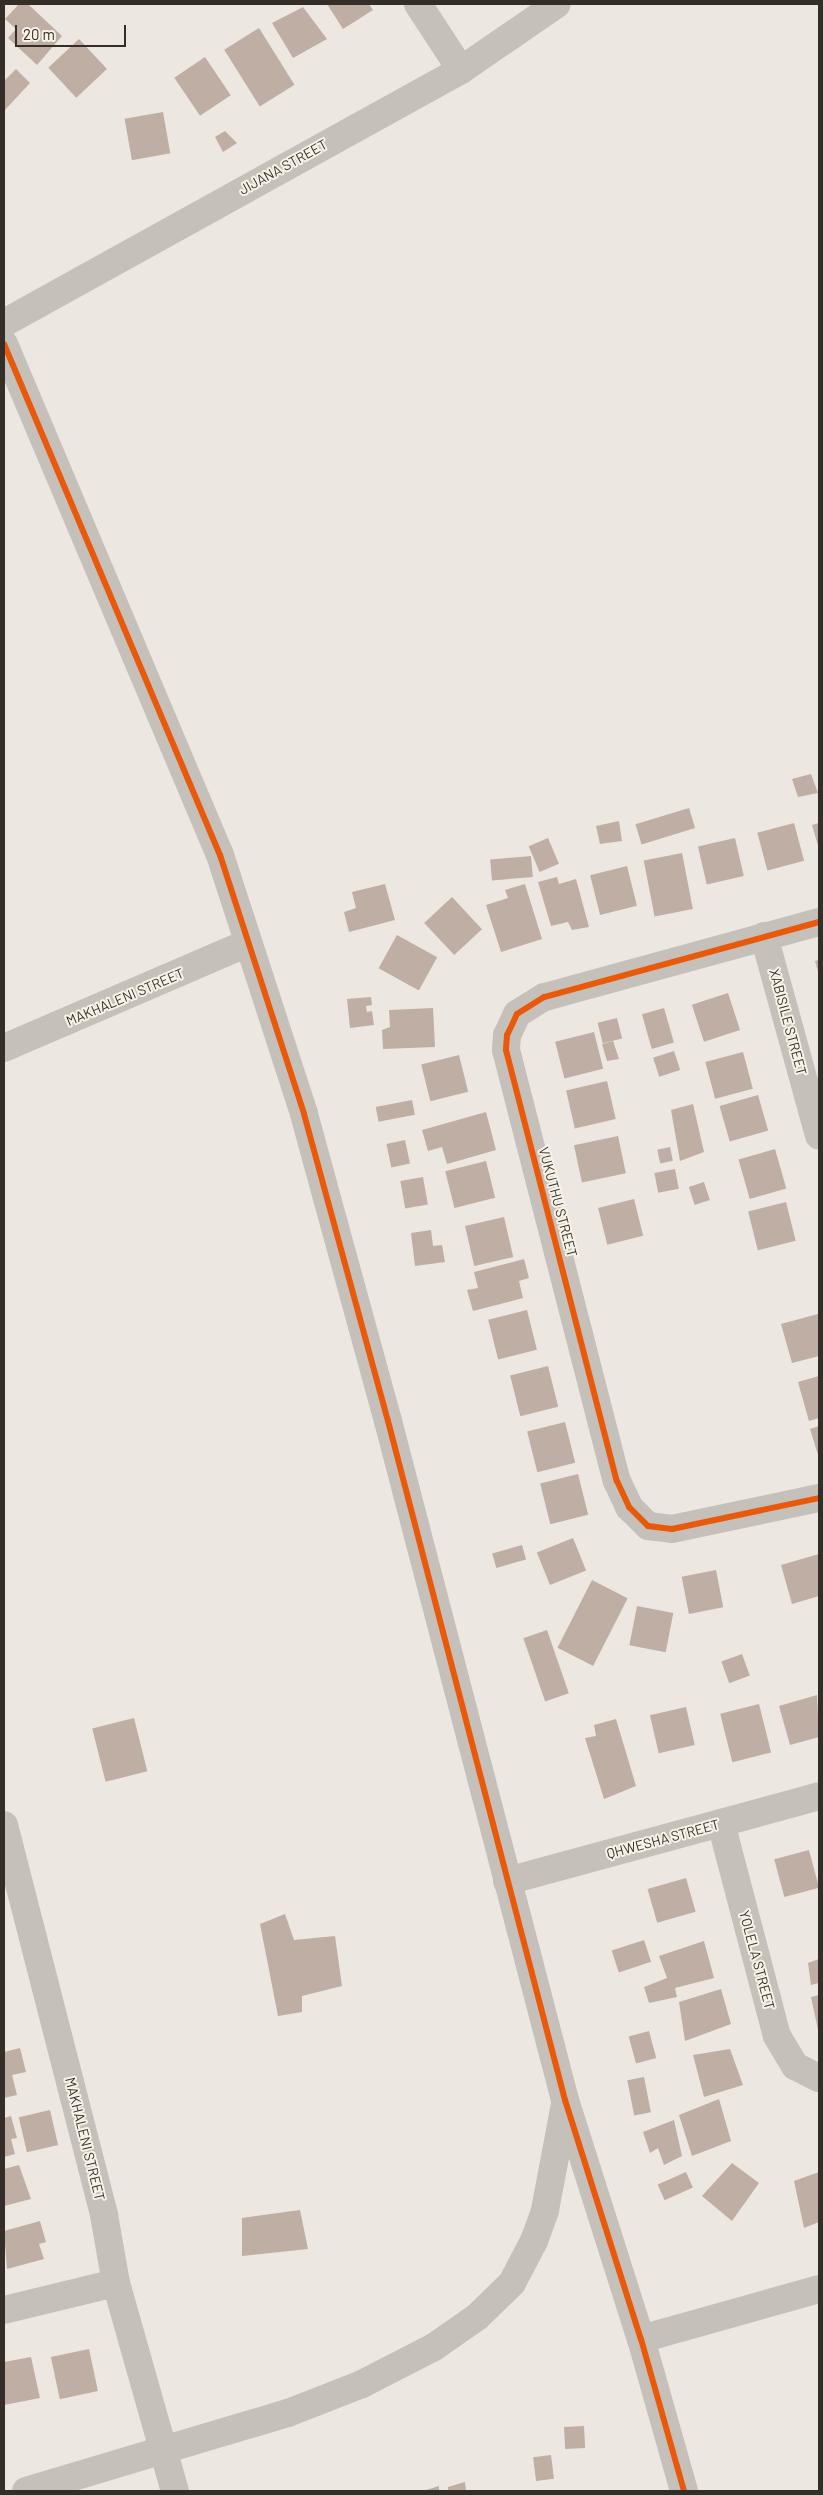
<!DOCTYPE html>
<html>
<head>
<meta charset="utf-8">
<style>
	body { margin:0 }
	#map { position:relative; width:823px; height:2495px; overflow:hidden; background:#ece8e1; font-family:Barlow,sans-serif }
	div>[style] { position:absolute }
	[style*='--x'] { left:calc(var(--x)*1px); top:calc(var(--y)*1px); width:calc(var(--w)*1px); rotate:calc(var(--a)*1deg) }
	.building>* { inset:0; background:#bfaea3; transform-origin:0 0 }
	.minor>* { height:28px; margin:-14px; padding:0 14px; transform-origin:14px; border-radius:14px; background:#c5c0b9 }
	.tertiary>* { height:28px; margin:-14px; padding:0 14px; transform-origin:14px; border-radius:14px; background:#c5c0b9 }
	.cycleway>* { height:6px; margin:-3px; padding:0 3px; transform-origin:3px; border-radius:3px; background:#e8590c }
	span { translate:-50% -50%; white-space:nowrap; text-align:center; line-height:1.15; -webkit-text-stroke:4px #f8f2e8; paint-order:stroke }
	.street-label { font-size:14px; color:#352e28 }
	.frame { position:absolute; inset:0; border:5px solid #352e28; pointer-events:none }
	.scale { position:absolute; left:15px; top:25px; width:111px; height:22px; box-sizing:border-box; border:2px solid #352e28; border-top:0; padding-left:6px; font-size:15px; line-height:18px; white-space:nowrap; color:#352e28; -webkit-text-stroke:4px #f8f2e8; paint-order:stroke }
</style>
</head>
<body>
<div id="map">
	<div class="building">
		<i style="clip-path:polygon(19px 4px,28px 4px,62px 36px,37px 65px,8px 38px,16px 29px,5px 19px)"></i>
		<i style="clip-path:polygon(327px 4px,369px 4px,373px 10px,343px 29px)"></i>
		<i style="clip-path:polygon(303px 7px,327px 39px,293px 58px,272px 23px)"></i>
		<i style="left:259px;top:28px;width:67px;height:41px;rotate:58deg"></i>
		<i style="left:79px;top:39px;width:41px;height:42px;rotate:47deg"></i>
		<i style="left:205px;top:57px;width:46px;height:37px;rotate:56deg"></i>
		<i style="clip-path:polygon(16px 69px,30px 83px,4px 111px,4px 81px)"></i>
		<i style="left:163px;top:112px;width:42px;height:39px;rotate:80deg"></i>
		<i style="clip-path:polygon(225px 131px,237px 143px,223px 152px,215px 137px)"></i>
		<i style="clip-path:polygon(811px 774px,818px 793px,798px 797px,792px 779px)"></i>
		<i style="left:689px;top:808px;width:21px;height:56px;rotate:73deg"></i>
		<i style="clip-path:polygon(619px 821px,622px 841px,600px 844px,596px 826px)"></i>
		<i style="left:794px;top:823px;width:39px;height:38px;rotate:75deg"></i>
		<i style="clip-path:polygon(819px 823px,819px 849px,812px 825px)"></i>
		<i style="left:548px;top:838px;width:28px;height:21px;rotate:67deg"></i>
		<i style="left:735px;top:838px;width:39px;height:38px;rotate:77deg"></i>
		<i style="left:682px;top:853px;width:57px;height:39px;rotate:79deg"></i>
		<i style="left:531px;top:856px;width:21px;height:41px;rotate:85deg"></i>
		<i style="left:627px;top:866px;width:41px;height:38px;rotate:76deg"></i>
		<i style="clip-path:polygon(557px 877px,559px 884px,576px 879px,589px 927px,572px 930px,568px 922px,551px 926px,538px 882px)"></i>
		<i style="clip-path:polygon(385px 884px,395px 920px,349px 932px,344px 912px,356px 908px,352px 892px)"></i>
		<i style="clip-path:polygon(525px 884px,542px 939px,501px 952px,486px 905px,508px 898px,505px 890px)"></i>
		<i style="left:452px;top:897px;width:44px;height:38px;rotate:47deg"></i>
		<i style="left:397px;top:935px;width:46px;height:38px;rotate:29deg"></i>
		<i style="clip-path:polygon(819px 960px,819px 975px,815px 961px)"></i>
		<i style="left:728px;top:993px;width:39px;height:38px;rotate:72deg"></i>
		<i style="clip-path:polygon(371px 997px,372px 1005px,366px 1006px,367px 1012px,372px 1011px,374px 1025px,350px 1028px,347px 999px)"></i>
		<i style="clip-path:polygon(433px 1008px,435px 1047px,383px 1049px,382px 1030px,390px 1027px,389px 1010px)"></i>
		<i style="left:664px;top:1008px;width:36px;height:23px;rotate:74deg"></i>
		<i style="left:617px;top:1018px;width:21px;height:20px;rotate:76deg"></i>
		<i style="left:594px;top:1032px;width:38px;height:40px;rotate:76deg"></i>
		<i style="clip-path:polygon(613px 1041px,619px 1059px,607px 1061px,602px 1044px)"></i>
		<i style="left:674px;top:1051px;width:20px;height:22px;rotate:72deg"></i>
		<i style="left:743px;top:1052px;width:38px;height:39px;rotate:75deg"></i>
		<i style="left:459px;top:1055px;width:38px;height:39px;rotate:76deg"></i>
		<i style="left:607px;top:1081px;width:39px;height:42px;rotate:77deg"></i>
		<i style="left:758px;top:1095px;width:37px;height:40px;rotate:74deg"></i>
		<i style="left:412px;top:1100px;width:15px;height:37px;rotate:79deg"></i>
		<i style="clip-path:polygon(693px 1104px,704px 1152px,680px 1161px,671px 1110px)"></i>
		<i style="clip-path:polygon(486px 1112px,496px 1150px,447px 1164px,442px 1147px,428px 1151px,422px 1130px)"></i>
		<i style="left:618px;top:1136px;width:38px;height:45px;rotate:78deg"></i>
		<i style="left:405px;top:1140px;width:24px;height:19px;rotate:78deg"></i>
		<i style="left:670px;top:1147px;width:14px;height:13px;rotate:78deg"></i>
		<i style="left:775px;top:1149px;width:41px;height:38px;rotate:74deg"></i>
		<i style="left:486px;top:1161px;width:38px;height:42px;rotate:76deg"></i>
		<i style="left:675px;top:1169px;width:20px;height:21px;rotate:79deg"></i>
		<i style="left:423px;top:1177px;width:28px;height:23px;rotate:80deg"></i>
		<i style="left:704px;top:1182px;width:19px;height:16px;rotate:72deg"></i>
		<i style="left:634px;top:1199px;width:38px;height:37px;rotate:76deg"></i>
		<i style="left:786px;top:1202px;width:40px;height:39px;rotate:76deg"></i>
		<i style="left:504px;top:1217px;width:41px;height:40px;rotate:77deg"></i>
		<i style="clip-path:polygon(431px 1230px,433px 1246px,442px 1245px,445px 1262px,415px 1266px,411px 1233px)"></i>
		<i style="clip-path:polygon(524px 1259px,529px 1278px,519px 1281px,523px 1298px,473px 1311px,467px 1290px,478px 1288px,474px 1272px)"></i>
		<i style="left:527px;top:1310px;width:41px;height:40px;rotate:76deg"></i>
		<i style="clip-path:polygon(818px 1314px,819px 1356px,792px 1363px,781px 1324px)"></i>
		<i style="left:548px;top:1366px;width:42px;height:39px;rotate:76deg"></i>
		<i style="clip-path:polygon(819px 1376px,819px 1418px,809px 1421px,798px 1382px)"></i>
		<i style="left:565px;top:1422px;width:42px;height:39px;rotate:76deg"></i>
		<i style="clip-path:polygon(819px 1426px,819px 1458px,810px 1429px)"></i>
		<i style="left:578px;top:1474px;width:42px;height:39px;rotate:76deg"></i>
		<i style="left:573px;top:1538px;width:35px;height:39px;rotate:68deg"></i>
		<i style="left:522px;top:1545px;width:15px;height:31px;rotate:74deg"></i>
		<i style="clip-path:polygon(819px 1554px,819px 1596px,792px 1604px,781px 1565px)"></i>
		<i style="left:716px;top:1570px;width:38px;height:35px;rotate:79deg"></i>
		<i style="left:592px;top:1580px;width:40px;height:76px;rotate:27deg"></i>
		<i style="left:637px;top:1606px;width:37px;height:40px;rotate:11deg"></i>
		<i style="left:547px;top:1630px;width:67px;height:25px;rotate:71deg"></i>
		<i style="left:742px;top:1654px;width:23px;height:22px;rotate:70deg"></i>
		<i style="clip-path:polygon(817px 1695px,819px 1737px,790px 1745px,779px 1706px)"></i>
		<i style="left:759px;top:1704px;width:50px;height:40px;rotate:76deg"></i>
		<i style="left:686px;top:1707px;width:39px;height:37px;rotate:77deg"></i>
		<i style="left:134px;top:1718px;width:55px;height:43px;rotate:76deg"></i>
		<i style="clip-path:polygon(616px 1719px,636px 1786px,604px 1799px,585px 1738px,596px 1736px,594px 1725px)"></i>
		<i style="left:809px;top:1850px;width:39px;height:36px;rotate:75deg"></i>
		<i style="left:686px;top:1878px;width:35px;height:40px;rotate:74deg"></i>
		<i style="clip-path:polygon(285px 1914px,294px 1940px,335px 1936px,342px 1986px,302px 1996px,302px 2012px,278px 2016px,260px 1924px)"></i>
		<i style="left:644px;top:1940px;width:23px;height:34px;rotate:72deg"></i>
		<i style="clip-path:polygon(704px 1941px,714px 1978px,675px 1988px,677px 1997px,649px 2003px,644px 1987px,667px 1978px,659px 1956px)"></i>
		<i style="clip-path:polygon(819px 1959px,819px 1983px,811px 1985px,808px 1963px)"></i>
		<i style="clip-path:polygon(721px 1989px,731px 2024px,685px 2041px,679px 2002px)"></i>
		<i style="clip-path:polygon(819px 1995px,819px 2030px,818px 2030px,811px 1997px)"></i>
		<i style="left:649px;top:2031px;width:28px;height:21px;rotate:75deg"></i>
		<i style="clip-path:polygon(20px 2048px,26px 2072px,12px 2075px,17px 2095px,4px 2098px,4px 2052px)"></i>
		<i style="clip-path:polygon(730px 2049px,743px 2085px,704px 2097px,693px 2055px)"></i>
		<i style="left:644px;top:2077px;width:36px;height:17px;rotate:79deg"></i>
		<i style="clip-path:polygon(719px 2099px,731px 2141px,692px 2156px,679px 2115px)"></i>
		<i style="left:50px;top:2110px;width:36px;height:32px;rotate:77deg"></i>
		<i style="clip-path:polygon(11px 2116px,17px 2138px,11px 2139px,15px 2154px,4px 2157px,4px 2118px)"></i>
		<i style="clip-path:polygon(674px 2120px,682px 2156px,664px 2165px,658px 2148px,650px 2153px,643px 2132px)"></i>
		<i style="clip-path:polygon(732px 2163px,759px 2183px,732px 2221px,702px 2196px)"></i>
		<i style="clip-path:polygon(19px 2165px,31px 2199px,4px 2206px,4px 2169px)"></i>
		<i style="left:686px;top:2172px;width:17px;height:31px;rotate:66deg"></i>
		<i style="clip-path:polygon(819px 2172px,819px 2222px,804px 2228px,794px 2181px)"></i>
		<i style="clip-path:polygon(300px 2210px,308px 2249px,242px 2256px,242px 2218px)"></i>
		<i style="clip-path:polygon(40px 2221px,46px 2242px,39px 2244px,44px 2259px,7px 2269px,4px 2231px)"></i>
		<i style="left:89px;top:2349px;width:43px;height:39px;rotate:78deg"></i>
		<i style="clip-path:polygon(31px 2357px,40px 2398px,4px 2405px,4px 2362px)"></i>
		<i style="left:584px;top:2426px;width:22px;height:20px;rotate:87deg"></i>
		<i style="left:551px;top:2455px;width:24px;height:18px;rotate:83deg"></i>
		<i style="clip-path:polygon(465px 2482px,466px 2491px,448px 2491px,448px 2487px)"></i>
		<i style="clip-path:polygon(439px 2486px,439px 2491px,423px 2491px)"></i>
	</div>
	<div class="minor">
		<i style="--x:418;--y:4;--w:79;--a:56.9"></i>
		<i style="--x:4;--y:344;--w:555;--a:67.09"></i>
		<i style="--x:220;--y:855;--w:272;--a:72"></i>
		<i style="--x:304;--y:1114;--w:318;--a:74.7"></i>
		<i style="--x:388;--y:1421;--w:702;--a:75.39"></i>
		<i style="--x:565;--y:2100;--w:251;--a:72.4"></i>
		<i style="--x:641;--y:2339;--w:158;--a:74.2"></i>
		<i style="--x:819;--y:922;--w:285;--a:164.7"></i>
		<i style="--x:544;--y:997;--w:32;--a:148"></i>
		<i style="--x:517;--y:1014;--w:23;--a:115"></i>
		<i style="--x:507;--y:1035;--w:15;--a:94"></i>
		<i style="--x:506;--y:1050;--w:445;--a:75.6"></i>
		<i style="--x:617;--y:1481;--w:29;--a:65"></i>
		<i style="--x:629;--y:1507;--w:27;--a:45"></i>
		<i style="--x:648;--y:1526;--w:24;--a:7"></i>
		<i style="--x:672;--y:1529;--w:150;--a:-11.9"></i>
		<i style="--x:764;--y:936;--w:207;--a:74.6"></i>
		<i style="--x:4;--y:1048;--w:263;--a:-23.3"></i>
		<i style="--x:721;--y:1823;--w:220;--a:75.3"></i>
		<i style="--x:777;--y:2036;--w:35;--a:59"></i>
		<i style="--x:795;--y:2066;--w:27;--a:27"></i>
		<i style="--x:4;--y:1825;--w:403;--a:75.6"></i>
		<i style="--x:104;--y:2215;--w:69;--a:80"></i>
		<i style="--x:116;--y:2283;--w:216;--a:74.2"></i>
		<i style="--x:507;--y:1881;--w:323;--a:-15.2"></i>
		<i style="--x:4;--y:2310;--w:115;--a:-13.6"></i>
		<i style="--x:641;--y:2339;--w:185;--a:-15.7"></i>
		<i style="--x:26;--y:2491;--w:273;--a:-16.6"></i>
		<i style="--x:288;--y:2413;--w:79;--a:-21.4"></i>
		<i style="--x:362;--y:2384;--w:81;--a:-27.2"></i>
		<i style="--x:434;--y:2347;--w:52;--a:-34.9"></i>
		<i style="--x:477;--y:2317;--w:49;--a:-44.2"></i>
		<i style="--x:512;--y:2283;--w:47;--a:-62.4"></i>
		<i style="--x:534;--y:2241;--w:33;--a:-70"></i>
		<i style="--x:545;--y:2210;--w:108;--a:-79.3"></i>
	</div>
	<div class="tertiary">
		<i style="--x:4;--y:323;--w:522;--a:-28.97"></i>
		<i style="--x:461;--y:70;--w:116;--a:-34.5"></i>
	</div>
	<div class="cycleway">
		<i style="--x:4;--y:344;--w:555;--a:67.09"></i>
		<i style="--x:220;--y:855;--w:272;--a:72"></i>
		<i style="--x:304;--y:1114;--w:318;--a:74.7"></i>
		<i style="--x:388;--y:1421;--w:702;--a:75.39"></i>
		<i style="--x:565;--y:2100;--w:251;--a:72.4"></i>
		<i style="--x:641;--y:2339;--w:158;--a:74.2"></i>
		<i style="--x:819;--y:922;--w:285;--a:164.7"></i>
		<i style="--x:544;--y:997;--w:32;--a:148"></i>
		<i style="--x:517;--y:1014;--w:23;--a:115"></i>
		<i style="--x:507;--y:1035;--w:15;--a:94"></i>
		<i style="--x:506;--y:1050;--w:445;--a:75.6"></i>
		<i style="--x:617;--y:1481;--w:29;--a:65"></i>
		<i style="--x:629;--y:1507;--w:27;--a:45"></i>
		<i style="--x:648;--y:1526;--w:24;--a:7"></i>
		<i style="--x:672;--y:1529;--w:150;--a:-11.9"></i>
	</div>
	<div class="street-label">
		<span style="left:283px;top:167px;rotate:-29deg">JIJANA STREET</span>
		<span style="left:125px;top:997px;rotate:-23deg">MAKHALENI STREET</span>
		<span style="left:788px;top:1022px;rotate:75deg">XABISILE STREET</span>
		<span style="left:558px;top:1202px;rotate:75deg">VUKUTHU STREET</span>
		<span style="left:663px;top:1839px;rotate:-15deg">QHWESHA STREET</span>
		<span style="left:757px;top:1960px;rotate:75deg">YOLELA STREET</span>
		<span style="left:85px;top:2139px;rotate:76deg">MAKHALENI STREET</span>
	</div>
	<div class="frame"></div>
	<div class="scale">20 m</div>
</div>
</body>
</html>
